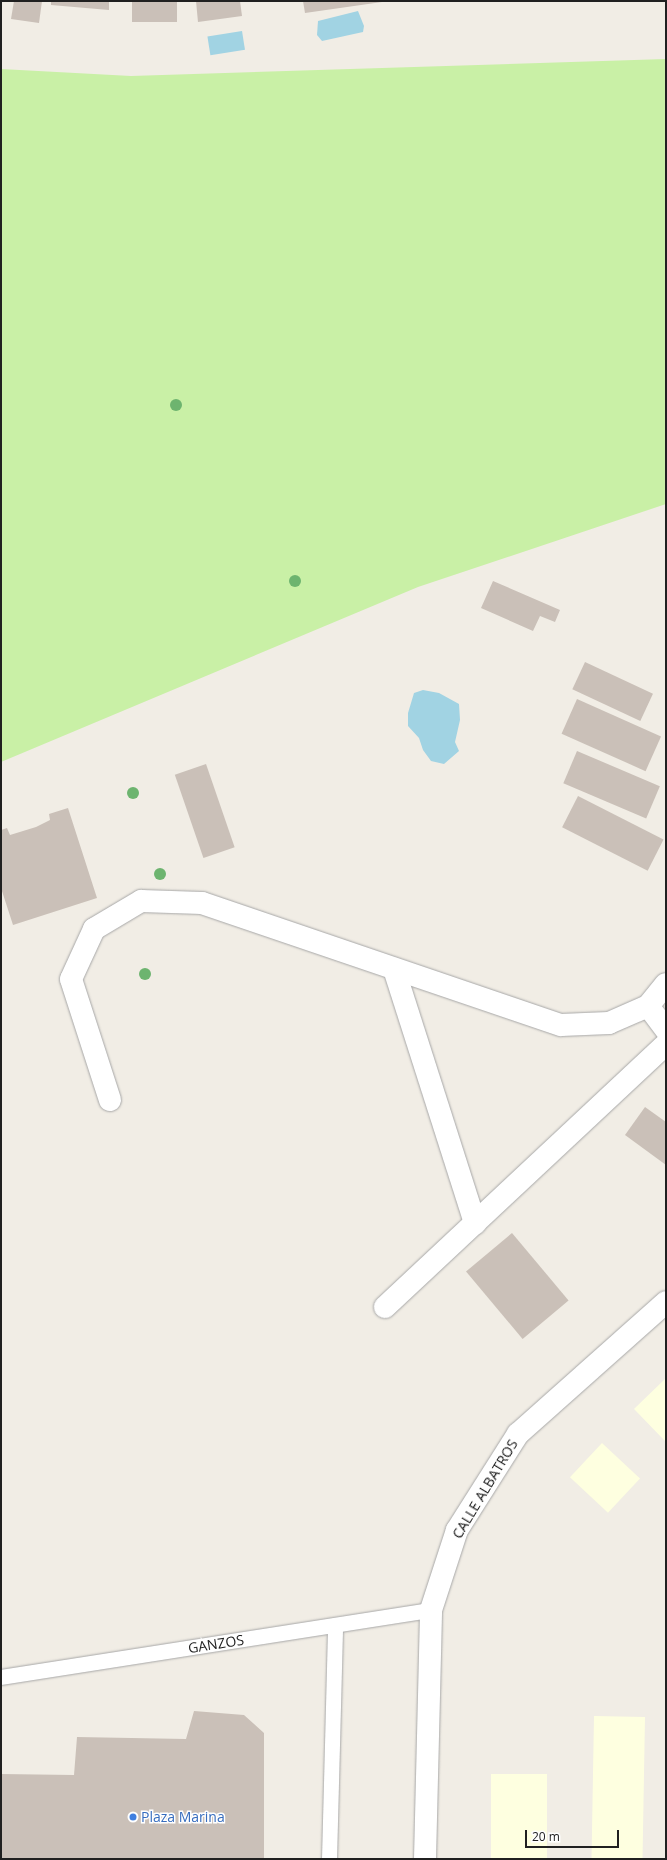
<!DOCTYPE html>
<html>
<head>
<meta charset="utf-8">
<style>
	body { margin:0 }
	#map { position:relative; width:667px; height:1860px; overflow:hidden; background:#f1ede5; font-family:"Open Sans",sans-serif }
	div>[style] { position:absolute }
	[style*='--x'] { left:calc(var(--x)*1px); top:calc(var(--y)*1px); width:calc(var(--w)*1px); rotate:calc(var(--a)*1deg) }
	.education>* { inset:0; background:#feffe0; transform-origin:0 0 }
	.grass>* { inset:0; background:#c9f0a6 }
	.water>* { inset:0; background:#a1d3e3; transform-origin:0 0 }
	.building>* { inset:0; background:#cac0b8; transform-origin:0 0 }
	.roads { filter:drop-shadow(0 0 1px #a7a7a7) drop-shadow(0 0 1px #a7a7a7) }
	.lane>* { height:15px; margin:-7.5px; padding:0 7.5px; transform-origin:7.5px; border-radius:7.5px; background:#fff }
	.street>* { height:22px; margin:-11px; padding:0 11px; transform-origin:11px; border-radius:11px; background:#fff }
	.trees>* { width:12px; height:12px; margin:-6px; border-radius:50%; background:#6db46f }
	.dots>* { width:11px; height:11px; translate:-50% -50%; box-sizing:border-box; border:2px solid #fff; border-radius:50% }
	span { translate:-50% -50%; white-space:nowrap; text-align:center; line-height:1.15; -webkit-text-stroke:3px #fff; paint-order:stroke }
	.street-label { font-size:14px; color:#202020 }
	.shop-label { font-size:14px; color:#366cbe }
	.left { translate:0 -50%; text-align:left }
	.frame { position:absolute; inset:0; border:2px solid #202020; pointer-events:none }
	.scale { position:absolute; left:525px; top:1830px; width:94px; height:18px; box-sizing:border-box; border:2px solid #202020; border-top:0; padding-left:5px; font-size:12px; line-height:14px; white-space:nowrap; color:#202020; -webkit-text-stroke:3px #fff; paint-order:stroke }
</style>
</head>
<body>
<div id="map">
	<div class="education">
		<i style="clip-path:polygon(666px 1378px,666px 1442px,634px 1409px)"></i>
		<i style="left:602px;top:1443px;width:52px;height:47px;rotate:43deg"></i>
		<i style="left:645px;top:1717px;width:142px;height:51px;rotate:91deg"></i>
		<i style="left:547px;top:1774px;width:85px;height:56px;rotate:90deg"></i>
	</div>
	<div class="grass">
		<i style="clip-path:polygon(666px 59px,666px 504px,418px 587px,1px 762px,1px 69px,131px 76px)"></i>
	</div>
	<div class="water">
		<i style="clip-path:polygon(358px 11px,364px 26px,363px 32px,322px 41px,317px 35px,318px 21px)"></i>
		<i style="left:242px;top:31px;width:19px;height:35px;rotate:81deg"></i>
		<i style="clip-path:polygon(423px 690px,439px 693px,459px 704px,460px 720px,455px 742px,459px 751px,444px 764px,431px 761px,423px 750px,419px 738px,408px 726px,408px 713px,414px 693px)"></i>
	</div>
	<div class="building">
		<i style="clip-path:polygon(14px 1px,42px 1px,39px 23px,11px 19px)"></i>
		<i style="clip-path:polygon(51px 1px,109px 1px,109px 10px,51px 5px)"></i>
		<i style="left:132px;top:1px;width:45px;height:21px"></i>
		<i style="clip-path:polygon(196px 1px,240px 1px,242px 16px,198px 22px)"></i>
		<i style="clip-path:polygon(303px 1px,382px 1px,382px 2px,305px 13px)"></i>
		<i style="clip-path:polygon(493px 581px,560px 610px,555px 622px,540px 616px,533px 631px,481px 608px)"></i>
		<i style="left:585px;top:662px;width:75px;height:30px;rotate:25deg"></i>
		<i style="left:577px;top:699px;width:92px;height:38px;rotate:24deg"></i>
		<i style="left:577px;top:751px;width:90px;height:35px;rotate:23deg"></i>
		<i style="left:206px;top:764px;width:88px;height:33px;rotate:71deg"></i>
		<i style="left:578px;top:796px;width:96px;height:35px;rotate:27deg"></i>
		<i style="clip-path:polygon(68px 808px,97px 898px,13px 925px,1px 888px,1px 830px,7px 828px,10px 835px,36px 827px,50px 820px,49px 814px)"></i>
		<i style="clip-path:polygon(645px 1107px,666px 1122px,666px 1165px,625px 1135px)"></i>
		<i style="left:512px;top:1233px;width:88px;height:60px;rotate:50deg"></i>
		<i style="clip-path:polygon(194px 1711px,244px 1715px,264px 1733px,264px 1859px,1px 1859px,1px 1774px,74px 1775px,77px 1737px,186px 1739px)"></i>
	</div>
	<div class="roads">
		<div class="lane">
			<i style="--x:1;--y:1677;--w:435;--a:-8.9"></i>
			<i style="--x:329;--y:1859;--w:234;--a:-88.5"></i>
		</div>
		<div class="street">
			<i style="--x:394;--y:969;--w:267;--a:72.3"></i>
			<i style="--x:648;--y:1006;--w:30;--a:53"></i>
			<i style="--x:110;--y:1100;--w:127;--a:-107.9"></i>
			<i style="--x:71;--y:979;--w:55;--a:-65.3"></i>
			<i style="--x:94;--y:929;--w:55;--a:-30.8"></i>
			<i style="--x:141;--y:901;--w:61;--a:1.9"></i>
			<i style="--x:202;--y:903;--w:379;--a:18.8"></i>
			<i style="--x:561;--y:1025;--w:48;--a:-2.4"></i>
			<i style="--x:609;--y:1023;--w:43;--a:-23.6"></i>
			<i style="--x:648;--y:1006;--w:28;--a:-51"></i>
			<i style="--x:385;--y:1307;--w:385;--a:-43.1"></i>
			<i style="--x:425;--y:1859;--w:249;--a:-88.6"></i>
			<i style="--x:431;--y:1610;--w:84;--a:-72"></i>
			<i style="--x:457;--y:1530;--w:114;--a:-57.6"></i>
			<i style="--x:518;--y:1434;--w:198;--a:-41.7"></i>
		</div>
	</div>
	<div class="trees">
		<i style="left:176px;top:405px"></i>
		<i style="left:295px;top:581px"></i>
		<i style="left:133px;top:793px"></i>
		<i style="left:160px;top:874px"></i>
		<i style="left:145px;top:974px"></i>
	</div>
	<div class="dots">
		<i style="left:133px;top:1817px;background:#3f7fe0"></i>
	</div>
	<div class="street-label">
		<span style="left:485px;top:1489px;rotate:-59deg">CALLE ALBATROS</span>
		<span style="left:216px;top:1644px;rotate:-9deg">GANZOS</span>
	</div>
	<div class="shop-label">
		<span class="left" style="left:141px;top:1817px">Plaza Marina</span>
	</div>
	<div class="frame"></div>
	<div class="scale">20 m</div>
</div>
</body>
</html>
